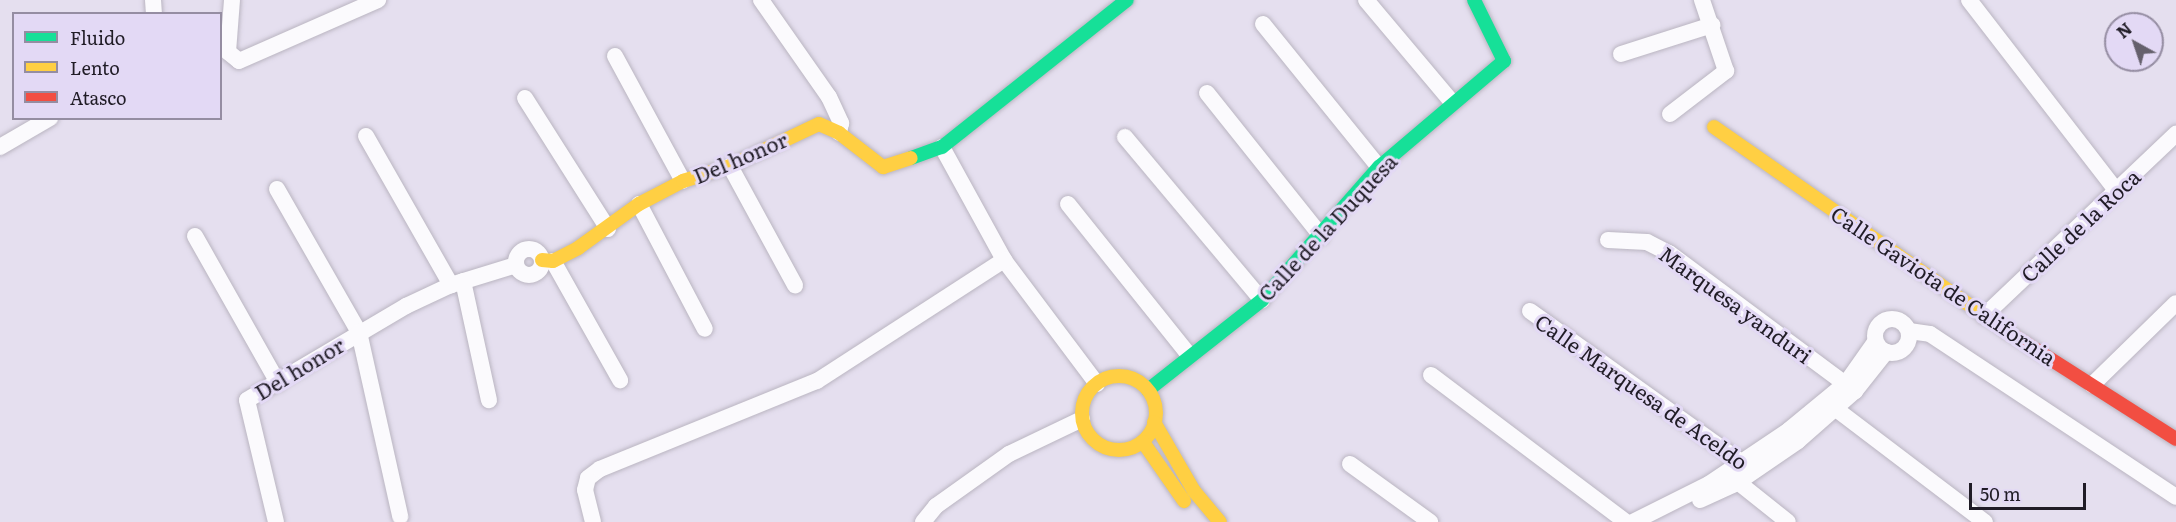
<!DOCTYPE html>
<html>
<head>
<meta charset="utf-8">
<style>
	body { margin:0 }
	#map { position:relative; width:2176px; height:522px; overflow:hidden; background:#e5dfef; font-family:Literata,serif }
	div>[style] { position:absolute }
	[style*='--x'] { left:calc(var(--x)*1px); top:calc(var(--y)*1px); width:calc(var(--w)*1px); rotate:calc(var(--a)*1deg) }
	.roads { filter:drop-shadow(0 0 2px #bab5c1) drop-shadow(0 0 2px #bab5c1) }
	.street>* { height:16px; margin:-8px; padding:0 8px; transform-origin:8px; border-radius:8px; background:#fbfafd }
	.street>.ring { margin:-8px; padding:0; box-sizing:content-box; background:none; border:16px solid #fbfafd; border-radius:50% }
	.fast>* { height:14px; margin:-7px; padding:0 7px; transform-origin:7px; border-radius:7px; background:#16e098 }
	.slow>* { height:14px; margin:-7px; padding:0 7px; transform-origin:7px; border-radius:7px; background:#ffcf43 }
	.slow>.ring { margin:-7px; padding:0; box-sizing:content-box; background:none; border:14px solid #ffcf43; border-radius:50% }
	.jam>* { height:14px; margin:-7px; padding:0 7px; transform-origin:7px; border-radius:7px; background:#f24e42 }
	span { translate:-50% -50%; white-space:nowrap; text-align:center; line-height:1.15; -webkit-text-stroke:6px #e3d9f5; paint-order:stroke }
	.street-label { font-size:21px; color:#201c26 }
	.legend { position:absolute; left:12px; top:12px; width:210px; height:108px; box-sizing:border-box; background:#e3d9f5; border:2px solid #958da2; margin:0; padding:8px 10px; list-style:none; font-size:18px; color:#201c26 }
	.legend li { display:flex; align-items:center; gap:12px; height:30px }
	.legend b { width:30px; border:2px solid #958da2 }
	.north { position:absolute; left:2104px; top:12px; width:60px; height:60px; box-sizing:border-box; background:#e3d9f5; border:2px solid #958da2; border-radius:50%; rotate:320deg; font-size:16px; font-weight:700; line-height:24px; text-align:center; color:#201c26 }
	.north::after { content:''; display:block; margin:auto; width:21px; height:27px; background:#65606c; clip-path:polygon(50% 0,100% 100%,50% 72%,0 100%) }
	.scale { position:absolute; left:1969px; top:483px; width:117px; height:27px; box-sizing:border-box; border:3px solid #201c26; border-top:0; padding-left:8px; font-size:18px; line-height:21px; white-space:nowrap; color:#201c26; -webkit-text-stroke:4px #e3d9f5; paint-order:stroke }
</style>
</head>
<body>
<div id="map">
	<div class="roads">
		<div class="street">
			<i style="--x:153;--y:0;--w:14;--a:86"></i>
			<i style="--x:232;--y:0;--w:52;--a:94.4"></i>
			<i style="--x:228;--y:52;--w:14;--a:39"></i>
			<i style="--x:239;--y:61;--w:152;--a:-23.7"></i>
			<i style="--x:761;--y:0;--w:118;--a:55"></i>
			<i style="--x:829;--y:97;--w:29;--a:65"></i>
			<i style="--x:841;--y:123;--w:10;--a:101"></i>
			<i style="--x:1366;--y:0;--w:133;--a:49.9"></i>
			<i style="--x:1969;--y:0;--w:240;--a:52.3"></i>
			<i style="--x:1263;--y:24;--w:184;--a:51"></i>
			<i style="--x:1621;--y:54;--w:96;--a:-17.7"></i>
			<i style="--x:615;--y:56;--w:142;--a:61.5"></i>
			<i style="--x:1207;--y:93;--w:183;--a:51.4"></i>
			<i style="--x:525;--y:98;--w:155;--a:57.6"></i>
			<i style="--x:1670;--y:114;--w:71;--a:-37.5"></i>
			<i style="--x:1726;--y:71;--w:75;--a:-108.7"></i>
			<i style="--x:366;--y:136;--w:172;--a:60.3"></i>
			<i style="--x:1125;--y:137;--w:213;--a:50"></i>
			<i style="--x:0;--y:147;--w:58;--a:-30.1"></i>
			<i style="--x:942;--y:147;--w:129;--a:61.2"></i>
			<i style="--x:1004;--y:260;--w:155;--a:53.1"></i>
			<i style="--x:730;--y:166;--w:136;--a:61.4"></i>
			<i style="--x:277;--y:189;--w:165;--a:60.2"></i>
			<i style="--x:359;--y:332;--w:189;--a:77.4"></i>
			<i style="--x:639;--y:204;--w:141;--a:62.2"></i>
			<i style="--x:1068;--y:204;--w:193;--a:51.3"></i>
			<i style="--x:195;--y:236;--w:169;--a:60.5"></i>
			<i style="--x:1608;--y:240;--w:39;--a:3"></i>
			<i style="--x:1647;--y:242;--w:25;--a:27"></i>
			<i style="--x:1669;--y:253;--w:232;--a:36.6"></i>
			<i class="ring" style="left:516px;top:249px;width:10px;height:10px"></i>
			<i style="--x:553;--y:261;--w:137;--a:60.6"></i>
			<i style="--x:463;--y:281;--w:122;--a:77.7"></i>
			<i style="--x:1530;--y:311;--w:269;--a:35.6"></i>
			<i style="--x:1984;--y:316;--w:265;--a:-43.5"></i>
			<i class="ring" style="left:1875px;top:319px;width:18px;height:18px"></i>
			<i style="--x:1909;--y:331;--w:21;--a:8"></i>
			<i style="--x:1930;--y:334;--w:295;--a:33.5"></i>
			<i style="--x:1431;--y:375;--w:244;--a:37"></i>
			<i style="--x:2092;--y:385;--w:117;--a:-44.3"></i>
			<i style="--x:1828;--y:403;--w:197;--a:37.2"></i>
			<i style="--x:1350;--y:464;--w:99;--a:35.9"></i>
			<i style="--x:1729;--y:475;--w:75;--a:38.5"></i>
			<i style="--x:1700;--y:500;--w:41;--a:-24.7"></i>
			<i style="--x:1737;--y:483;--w:74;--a:-34.5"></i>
			<i style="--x:1798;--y:441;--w:76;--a:-41.3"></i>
			<i style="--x:1855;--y:391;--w:50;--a:-51.5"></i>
			<i style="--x:276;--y:522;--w:125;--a:-103.4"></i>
			<i style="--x:247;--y:400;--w:185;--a:-30.6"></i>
			<i style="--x:406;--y:306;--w:50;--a:-25"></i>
			<i style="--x:451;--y:285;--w:68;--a:-17.1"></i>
			<i style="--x:593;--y:522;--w:33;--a:-104"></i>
			<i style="--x:585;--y:490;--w:12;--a:-76"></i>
			<i style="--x:588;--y:478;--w:15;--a:-37"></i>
			<i style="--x:600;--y:469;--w:234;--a:-22.1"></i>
			<i style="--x:817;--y:381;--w:223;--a:-32.9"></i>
			<i style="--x:923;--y:522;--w:21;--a:-51"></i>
			<i style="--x:936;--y:506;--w:90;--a:-35.5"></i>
			<i style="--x:1009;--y:454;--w:81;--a:-25.6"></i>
			<i style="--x:1633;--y:522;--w:85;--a:-26.6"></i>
			<i style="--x:1709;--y:484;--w:97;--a:-34"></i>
			<i style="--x:1789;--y:430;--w:74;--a:-39.5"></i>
			<i style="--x:1846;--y:383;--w:50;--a:-54.7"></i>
		</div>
		<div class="fast">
			<i style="--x:911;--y:158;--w:33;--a:-20"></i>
			<i style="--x:942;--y:147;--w:236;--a:-38.5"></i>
			<i style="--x:1148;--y:390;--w:145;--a:-38.3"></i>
			<i style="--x:1262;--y:300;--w:177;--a:-48.7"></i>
			<i style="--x:1379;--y:167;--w:164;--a:-40.3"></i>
			<i style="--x:1504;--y:61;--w:68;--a:-116.2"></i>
		</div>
		<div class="slow">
			<i style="--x:1714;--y:127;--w:358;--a:34.9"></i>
			<i style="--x:542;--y:260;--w:11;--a:5"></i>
			<i style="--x:553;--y:261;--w:28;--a:-27"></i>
			<i style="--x:578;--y:248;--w:75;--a:-35.8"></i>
			<i style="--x:639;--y:204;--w:50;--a:-27.6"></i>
			<i style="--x:683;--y:181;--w:49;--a:-17.7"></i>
			<i style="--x:730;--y:166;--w:98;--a:-25.3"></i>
			<i style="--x:819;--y:124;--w:22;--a:24"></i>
			<i style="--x:839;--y:133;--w:56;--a:37.7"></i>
			<i style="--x:883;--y:167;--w:29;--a:-18"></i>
			<i class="ring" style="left:1082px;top:376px;width:60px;height:60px"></i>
			<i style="--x:1154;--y:422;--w:80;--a:59.9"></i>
			<i style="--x:1194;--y:491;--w:40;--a:50"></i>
			<i style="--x:1143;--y:442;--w:72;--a:55.2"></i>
		</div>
		<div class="jam">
			<i style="--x:2008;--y:332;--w:199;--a:32.5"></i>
		</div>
	</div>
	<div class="street-label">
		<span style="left:740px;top:157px;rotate:-23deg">Del honor</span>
		<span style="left:2080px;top:225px;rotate:-43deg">Calle de la Roca</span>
		<span style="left:1327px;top:227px;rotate:-47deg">Calle de la Duquesa</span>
		<span style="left:1944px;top:285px;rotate:34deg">Calle Gaviota de California</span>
		<span style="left:1736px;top:304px;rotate:36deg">Marquesa yanduri</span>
		<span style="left:299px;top:368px;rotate:-31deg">Del honor</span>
		<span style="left:1642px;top:391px;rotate:35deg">Calle Marquesa de Aceldo</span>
	</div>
	<ul class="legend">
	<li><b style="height:8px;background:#16e098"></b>Fluido</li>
	<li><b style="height:8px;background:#ffcf43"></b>Lento</li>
	<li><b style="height:8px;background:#f24e42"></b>Atasco</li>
	</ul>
	<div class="north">N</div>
	<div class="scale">50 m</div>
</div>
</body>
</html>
